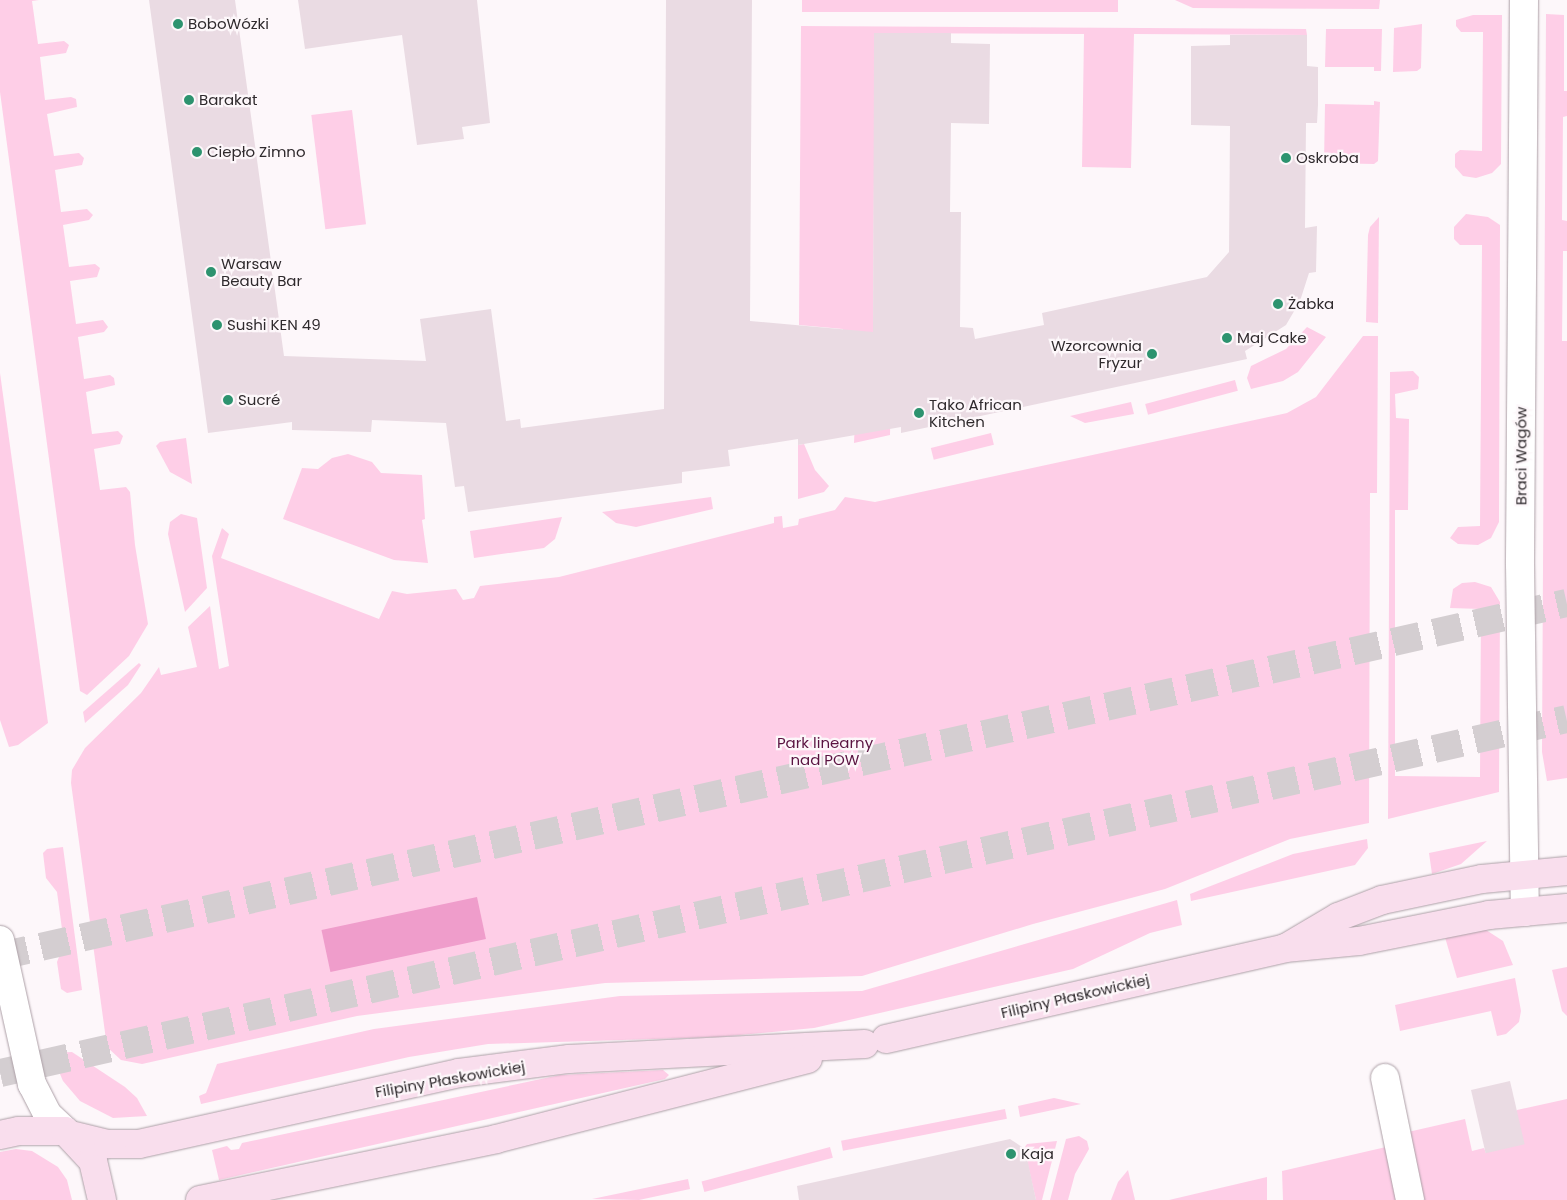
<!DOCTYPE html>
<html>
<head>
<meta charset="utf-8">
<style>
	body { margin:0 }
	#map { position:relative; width:1567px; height:1200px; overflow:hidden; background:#fdf7fa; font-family:Poppins,sans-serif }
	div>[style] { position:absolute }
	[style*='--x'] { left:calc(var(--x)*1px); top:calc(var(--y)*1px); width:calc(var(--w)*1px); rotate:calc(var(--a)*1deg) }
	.green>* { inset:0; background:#fecee7; transform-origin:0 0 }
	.water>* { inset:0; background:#ef9dcb; transform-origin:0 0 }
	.building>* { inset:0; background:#eadbe3; transform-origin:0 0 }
	.motorway-tunnel>* { height:28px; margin-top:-14px; transform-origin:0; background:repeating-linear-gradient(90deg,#d4ced1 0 28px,transparent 0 42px) }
	.roads { filter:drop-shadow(0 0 1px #ada0a7) drop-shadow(0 0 1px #ada0a7) }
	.minor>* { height:28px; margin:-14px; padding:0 14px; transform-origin:14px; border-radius:14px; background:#fff }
	.tertiary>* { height:28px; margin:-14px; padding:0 14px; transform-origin:14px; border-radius:14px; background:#fff }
	.secondary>* { height:28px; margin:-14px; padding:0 14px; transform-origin:14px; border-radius:14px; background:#f9deed }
	.dots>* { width:14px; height:14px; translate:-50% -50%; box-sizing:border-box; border:2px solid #fdf7fa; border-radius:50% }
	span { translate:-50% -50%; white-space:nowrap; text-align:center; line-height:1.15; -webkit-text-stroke:4.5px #fdf7fa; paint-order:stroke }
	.poi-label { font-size:15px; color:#2f2a2d }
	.left { translate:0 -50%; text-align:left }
	.right { translate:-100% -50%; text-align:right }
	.street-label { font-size:15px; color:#2f2a2d }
	.park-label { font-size:15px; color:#5a1341 }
</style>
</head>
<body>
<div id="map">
	<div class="green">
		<i style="clip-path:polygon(0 0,39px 0,32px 1px,38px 44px,64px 41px,69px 45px,66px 53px,40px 57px,45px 100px,71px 97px,76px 99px,77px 107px,47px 114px,54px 156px,79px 153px,84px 158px,82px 165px,55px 170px,61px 212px,87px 209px,93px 215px,89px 220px,63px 225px,69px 267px,95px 264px,100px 268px,97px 277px,70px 281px,76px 324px,103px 320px,108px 327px,104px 332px,78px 337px,84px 379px,110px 375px,114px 378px,115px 385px,86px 392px,92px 434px,118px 431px,123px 436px,120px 444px,94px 449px,100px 490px,126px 487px,130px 492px,135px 545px,148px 624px,129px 656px,87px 695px,80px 691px,0 92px)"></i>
		<i style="left:802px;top:0;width:316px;height:12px"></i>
		<i style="clip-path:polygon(1175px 0,1380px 0,1379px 9px,1193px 8px)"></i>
		<i style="clip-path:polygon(1546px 14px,1564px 15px,1564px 91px,1567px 91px,1567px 116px,1563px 117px,1562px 220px,1567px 221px,1567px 251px,1563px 251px,1562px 341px,1567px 341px,1567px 778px,1547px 781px,1542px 752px)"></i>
		<i style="clip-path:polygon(1473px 15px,1502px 15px,1501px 164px,1492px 173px,1476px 178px,1463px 176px,1455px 167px,1455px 154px,1460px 150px,1482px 151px,1483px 32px,1461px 32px,1456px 26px,1456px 20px)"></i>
		<i style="clip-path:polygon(1422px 24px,1421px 68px,1417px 71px,1393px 72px,1394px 28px)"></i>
		<i style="clip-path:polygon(801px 26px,1306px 29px,1307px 35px,1134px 34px,1131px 168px,1082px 167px,1084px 34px,875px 33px,873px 328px,891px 388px,890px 435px,854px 443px,855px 418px,841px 417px,843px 329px,799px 325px)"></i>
		<i style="clip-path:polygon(1326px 29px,1382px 29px,1381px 71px,1374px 71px,1374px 67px,1325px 67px)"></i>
		<i style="clip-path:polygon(1374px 101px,1380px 102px,1378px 161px,1374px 164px,1324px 163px,1325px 104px,1374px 105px)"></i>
		<i style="left:352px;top:110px;width:115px;height:41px;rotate:83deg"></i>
		<i style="clip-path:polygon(1466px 214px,1488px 217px,1500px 225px,1499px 522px,1491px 538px,1478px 545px,1458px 544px,1450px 538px,1458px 527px,1480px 526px,1482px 245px,1460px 245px,1454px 239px,1454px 227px)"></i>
		<i style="clip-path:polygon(1379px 217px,1378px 323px,1366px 322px,1368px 235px,1370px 227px)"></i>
		<i style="clip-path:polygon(1307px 327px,1326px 337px,1298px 372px,1283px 381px,1251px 389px,1247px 378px,1251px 366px,1286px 349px)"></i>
		<i style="clip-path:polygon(1363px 336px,1378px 336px,1377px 493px,1370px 493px,1369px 823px,1290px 839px,1165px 889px,1033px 924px,862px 976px,605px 983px,357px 1016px,142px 1064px,121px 1060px,107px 1047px,71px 783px,72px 770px,85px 748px,141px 693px,159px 667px,161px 675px,197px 667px,188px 627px,210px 606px,219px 669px,229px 666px,212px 556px,222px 528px,229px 534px,221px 558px,379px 619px,392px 591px,407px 594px,456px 589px,463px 600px,474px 598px,480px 586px,559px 577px,774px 523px,774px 517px,782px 516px,783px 528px,798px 525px,799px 519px,835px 510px,845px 497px,875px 502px,1287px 413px,1316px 397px)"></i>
		<i style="clip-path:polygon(1413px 371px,1419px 377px,1418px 389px,1395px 394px,1396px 418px,1409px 419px,1408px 510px,1395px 510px,1395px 776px,1480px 777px,1481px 609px,1450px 608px,1453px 589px,1462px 583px,1475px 582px,1491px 587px,1500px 602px,1499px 792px,1388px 819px,1390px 372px)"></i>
		<i style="clip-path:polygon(0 373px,48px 723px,18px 745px,9px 747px,0 720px)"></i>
		<i style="left:1235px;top:380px;width:11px;height:93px;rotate:75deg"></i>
		<i style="clip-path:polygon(1131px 402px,1134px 414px,1085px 423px,1070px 416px)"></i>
		<i style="left:991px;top:433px;width:12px;height:62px;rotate:76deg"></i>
		<i style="clip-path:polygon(186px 438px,192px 484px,170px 472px,156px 446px,160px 442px)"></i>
		<i style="clip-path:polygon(804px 444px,815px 470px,829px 486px,824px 492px,798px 499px,798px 445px)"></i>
		<i style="clip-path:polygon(348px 454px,372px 462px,381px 473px,422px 475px,425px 519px,422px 520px,428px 563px,394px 560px,283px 519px,302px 468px,318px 469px,332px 458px)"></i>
		<i style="clip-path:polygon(711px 497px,713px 509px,636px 527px,616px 523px,602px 512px)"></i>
		<i style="clip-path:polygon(181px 514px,197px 518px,207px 588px,185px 612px,168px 534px,170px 522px)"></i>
		<i style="clip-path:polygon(562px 517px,555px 539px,544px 548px,474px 558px,470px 531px)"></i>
		<i style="clip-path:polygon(139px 663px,141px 665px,128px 685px,85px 723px,83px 712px)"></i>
		<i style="clip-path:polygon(1367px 839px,1368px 848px,1355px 865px,1191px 901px,1190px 894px,1293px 854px)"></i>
		<i style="clip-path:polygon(1487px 841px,1461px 864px,1432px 874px,1429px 853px)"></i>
		<i style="clip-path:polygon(63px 847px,82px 990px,67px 993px,61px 989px,57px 962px,64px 944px,57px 892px,46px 878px,43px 853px,47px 849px)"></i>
		<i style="clip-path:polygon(1177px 900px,1182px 925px,1150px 933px,1073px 969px,814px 1028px,719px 1037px,488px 1044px,409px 1057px,201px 1104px,199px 1096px,206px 1093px,217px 1064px,374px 1029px,620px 996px,862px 991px)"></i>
		<i style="clip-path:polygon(1483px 928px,1503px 941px,1513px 965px,1457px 978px,1444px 934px)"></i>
		<i style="clip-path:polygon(1567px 967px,1567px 1016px,1562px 1011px,1552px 970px)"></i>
		<i style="clip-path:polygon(1515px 978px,1521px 1011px,1519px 1022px,1506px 1034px,1497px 1036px,1491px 1011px,1400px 1031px,1395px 1005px)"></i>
		<i style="clip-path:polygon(72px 1052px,125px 1087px,137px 1098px,147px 1116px,113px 1118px,80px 1101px,63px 1081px,51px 1053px)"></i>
		<i style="clip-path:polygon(663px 1070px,669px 1075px,665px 1079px,219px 1180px,212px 1150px,227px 1146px,231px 1150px,239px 1149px,242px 1143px,560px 1075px)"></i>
		<i style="clip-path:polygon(1054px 1098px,1081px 1104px,1020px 1117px,1018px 1106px)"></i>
		<i style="clip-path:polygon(1567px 1099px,1567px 1200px,1423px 1200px,1408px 1132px,1465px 1119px,1472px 1151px,1484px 1148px,1486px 1153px,1517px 1110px)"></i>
		<i style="left:1005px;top:1109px;width:10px;height:167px;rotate:79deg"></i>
		<i style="clip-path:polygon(1079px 1136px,1087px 1141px,1089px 1149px,1075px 1174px,1068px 1200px,1050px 1200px,1066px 1139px)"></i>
		<i style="clip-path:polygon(1057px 1141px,1042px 1200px,1036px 1200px,1024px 1148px,1027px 1144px)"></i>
		<i style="left:830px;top:1147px;width:11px;height:133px;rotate:75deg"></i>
		<i style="clip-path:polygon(1386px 1147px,1397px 1200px,1283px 1200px,1282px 1171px)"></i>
		<i style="clip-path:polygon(16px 1149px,32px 1151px,58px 1167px,67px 1180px,72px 1200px,0 1200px,0 1152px)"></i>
		<i style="clip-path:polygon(1128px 1170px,1135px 1200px,1111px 1200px,1118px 1182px)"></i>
		<i style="clip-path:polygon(1267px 1177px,1267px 1200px,1169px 1200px)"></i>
		<i style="clip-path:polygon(688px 1179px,690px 1189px,639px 1200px,592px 1199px)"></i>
	</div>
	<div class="water">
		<i style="left:477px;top:897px;width:43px;height:159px;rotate:78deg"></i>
	</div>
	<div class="building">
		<i style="clip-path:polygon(149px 0,235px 0,284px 356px,426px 361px,420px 319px,491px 309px,506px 421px,520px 419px,521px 428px,664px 409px,666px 0,752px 0,750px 321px,873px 332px,874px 33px,951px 33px,951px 43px,990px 44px,989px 124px,951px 123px,950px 212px,961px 212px,960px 327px,973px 328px,975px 339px,1044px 325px,1042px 313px,1207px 277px,1229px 252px,1230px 126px,1191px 125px,1191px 46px,1230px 45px,1230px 35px,1307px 35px,1307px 66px,1318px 67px,1318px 105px,1317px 123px,1306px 123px,1305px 228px,1317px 226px,1316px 272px,1309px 273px,1300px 301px,1286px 325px,1245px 351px,1247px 359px,901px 433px,901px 427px,798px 445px,798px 439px,728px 450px,730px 466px,682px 472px,682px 483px,468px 512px,464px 486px,455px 487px,446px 423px,372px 420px,371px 432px,292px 430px,292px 422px,208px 433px)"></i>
		<i style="clip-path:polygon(298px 0,477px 0,490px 123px,462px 127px,464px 139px,417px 145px,402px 35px,305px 49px)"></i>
		<i style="left:1510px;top:1081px;width:65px;height:40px;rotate:77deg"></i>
		<i style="clip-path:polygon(1010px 1139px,1025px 1149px,1036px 1200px,799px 1200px,797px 1186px)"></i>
	</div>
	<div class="motorway-tunnel">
		<i style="--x:0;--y:956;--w:1606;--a:-12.7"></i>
		<i style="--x:0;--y:1073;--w:1606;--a:-12.73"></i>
	</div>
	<div class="roads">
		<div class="minor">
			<i style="--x:1524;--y:0;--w:564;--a:90.41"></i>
			<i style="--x:1520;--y:564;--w:348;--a:89.2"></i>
			<i style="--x:1385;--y:1078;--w:125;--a:78.4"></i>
		</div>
		<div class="tertiary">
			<i style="--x:0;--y:940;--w:148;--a:77.5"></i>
			<i style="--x:32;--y:1084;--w:35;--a:63"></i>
			<i style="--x:48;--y:1115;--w:23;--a:43"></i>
		</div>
		<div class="secondary">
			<i style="--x:1289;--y:946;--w:57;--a:-30.6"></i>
			<i style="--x:1338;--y:917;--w:47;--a:-21.1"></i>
			<i style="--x:1382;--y:900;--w:102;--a:-11.9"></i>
			<i style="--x:1482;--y:879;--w:85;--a:-5.4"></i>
			<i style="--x:886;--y:1039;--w:409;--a:-12.8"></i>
			<i style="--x:1285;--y:948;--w:74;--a:-5.4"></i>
			<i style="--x:1359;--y:941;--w:133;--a:-11.3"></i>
			<i style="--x:1489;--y:915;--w:78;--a:-5.1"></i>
			<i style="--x:0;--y:1135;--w:19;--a:-12"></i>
			<i style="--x:19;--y:1131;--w:46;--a:0"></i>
			<i style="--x:65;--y:1131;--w:41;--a:47"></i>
			<i style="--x:93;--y:1161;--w:40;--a:77"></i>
			<i style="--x:71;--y:1135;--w:38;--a:14"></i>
			<i style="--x:108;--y:1144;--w:31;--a:0"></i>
			<i style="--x:139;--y:1144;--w:328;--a:-12.5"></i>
			<i style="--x:459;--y:1073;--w:111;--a:-7.3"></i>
			<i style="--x:569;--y:1059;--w:296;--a:-2.9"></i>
			<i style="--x:200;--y:1200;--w:302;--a:-11.6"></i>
			<i style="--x:496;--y:1139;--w:322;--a:-14.4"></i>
		</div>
	</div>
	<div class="dots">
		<i style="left:178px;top:24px;background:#2d936f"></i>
		<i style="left:189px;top:100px;background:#2d936f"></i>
		<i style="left:197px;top:152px;background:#2d936f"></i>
		<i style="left:1286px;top:158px;background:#2d936f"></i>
		<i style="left:211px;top:272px;background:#2d936f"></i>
		<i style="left:1278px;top:304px;background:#2d936f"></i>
		<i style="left:217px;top:325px;background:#2d936f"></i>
		<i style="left:1227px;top:338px;background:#2d936f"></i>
		<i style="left:1152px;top:354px;background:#2d936f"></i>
		<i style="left:228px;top:400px;background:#2d936f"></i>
		<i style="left:919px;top:413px;background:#2d936f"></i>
		<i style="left:1011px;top:1154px;background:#2d936f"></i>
	</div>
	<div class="poi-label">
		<span class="left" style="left:188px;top:24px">BoboWózki</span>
		<span class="left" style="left:199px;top:100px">Barakat</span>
		<span class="left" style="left:207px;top:152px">Ciepło Zimno</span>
		<span class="left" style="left:1296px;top:158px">Oskroba</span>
		<span class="left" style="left:221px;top:272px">Warsaw<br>Beauty Bar</span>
		<span class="left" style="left:1288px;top:304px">Żabka</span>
		<span class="left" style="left:227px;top:325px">Sushi KEN 49</span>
		<span class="left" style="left:1237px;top:338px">Maj Cake</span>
		<span class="right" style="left:1142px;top:354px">Wzorcownia<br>Fryzur</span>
		<span class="left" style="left:238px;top:400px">Sucré</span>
		<span class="left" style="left:929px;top:413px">Tako African<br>Kitchen</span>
		<span class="left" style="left:1021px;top:1154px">Kaja</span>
	</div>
	<div class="street-label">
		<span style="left:1521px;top:456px;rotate:-90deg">Braci Wagów</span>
		<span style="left:1075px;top:996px;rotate:-13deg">Filipiny Płaskowickiej</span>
		<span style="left:450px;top:1079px;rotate:-10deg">Filipiny Płaskowickiej</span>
	</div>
	<div class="park-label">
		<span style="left:825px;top:751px">Park linearny<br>nad POW</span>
	</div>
</div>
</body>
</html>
